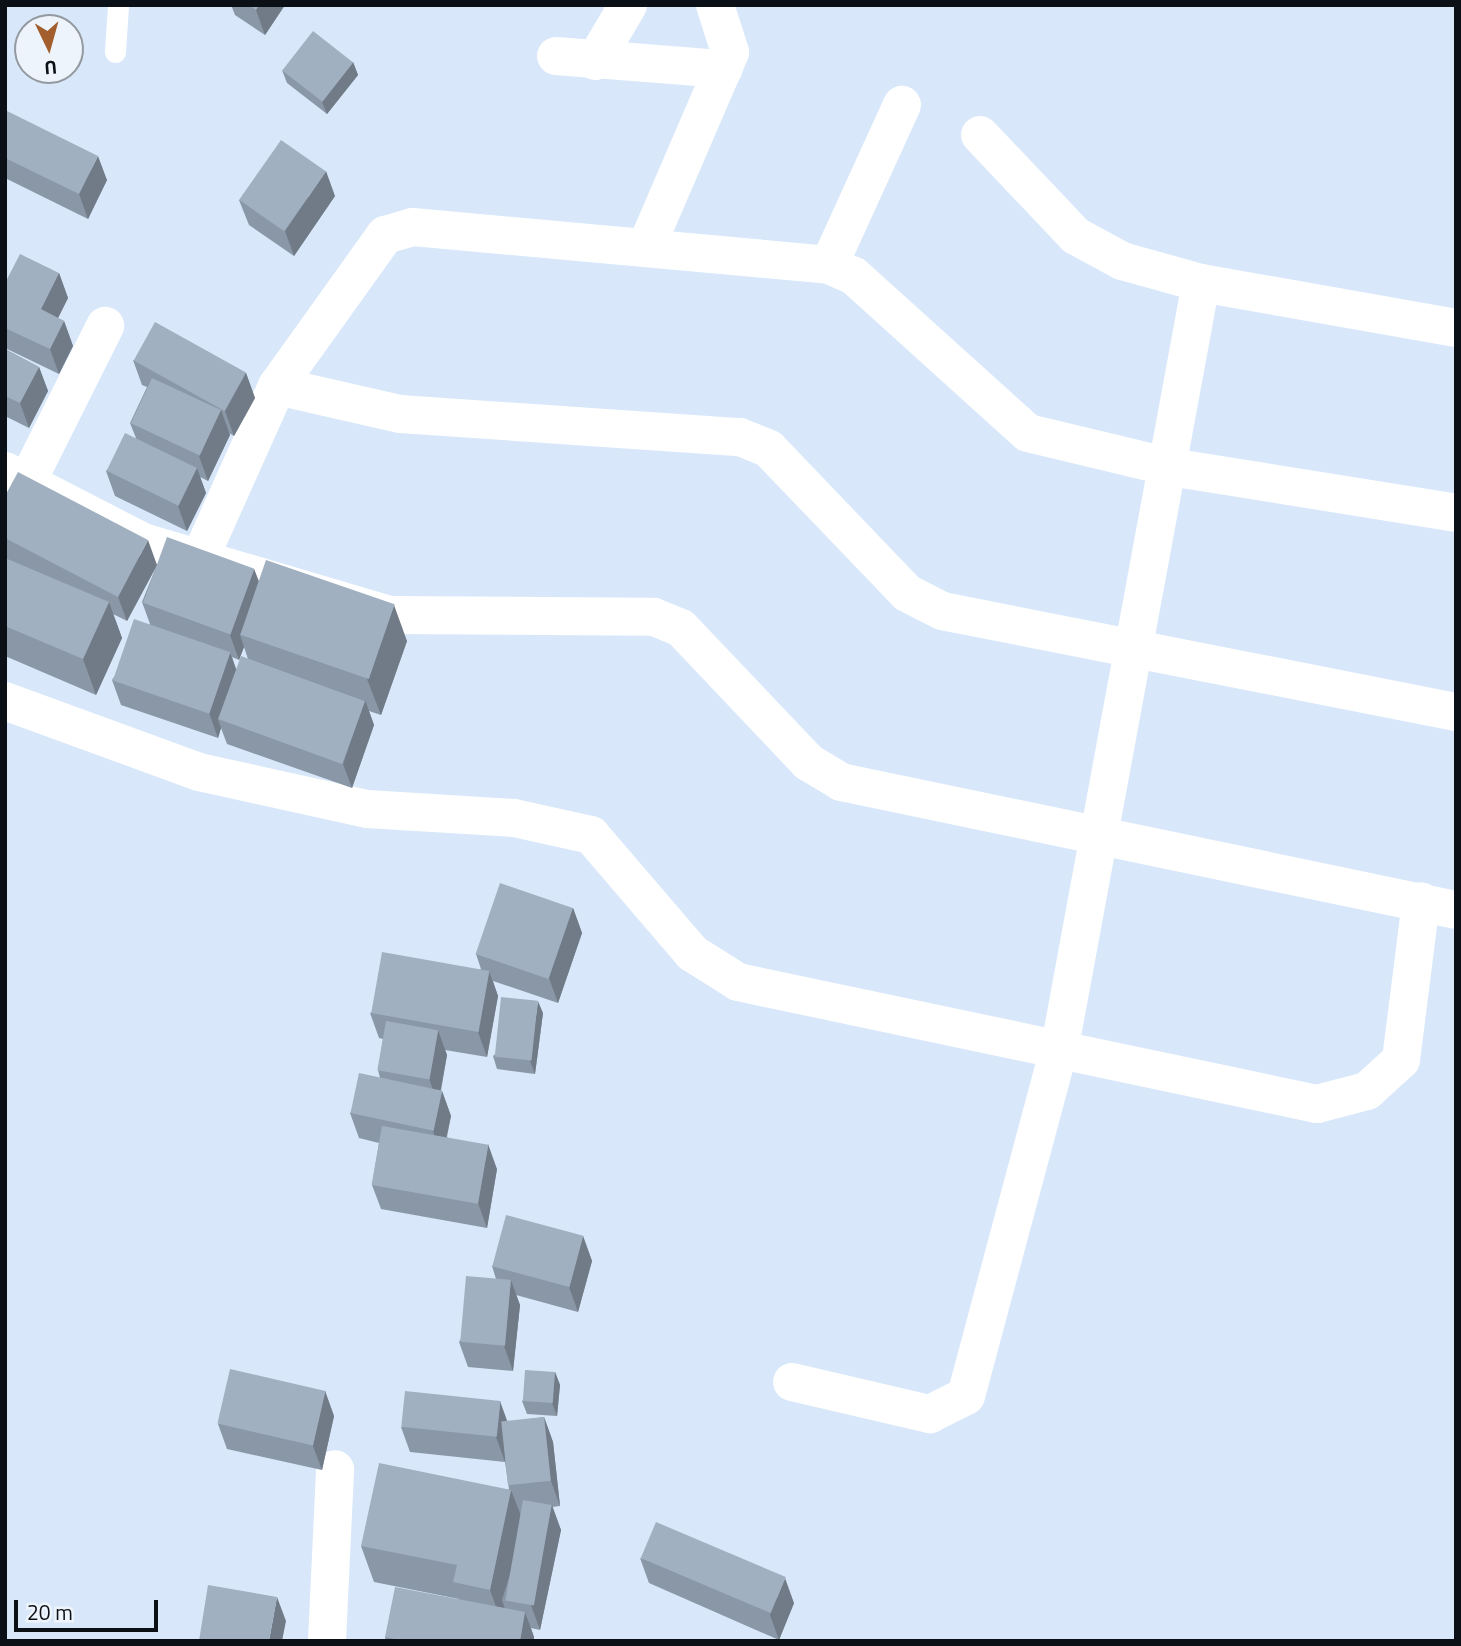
<!DOCTYPE html>
<html>
<head>
<meta charset="utf-8">
<style>
	body { margin:0 }
	#map { position:relative; width:1461px; height:1646px; overflow:hidden; background:#d8e8fa; font-family:"Titillium Web",sans-serif }
	div>[style] { position:absolute }
	[style*='--x'] { left:calc(var(--x)*1px); top:calc(var(--y)*1px); width:calc(var(--w)*1px); rotate:calc(var(--a)*1deg) }
	.lane>* { height:21px; margin:-10.5px; padding:0 10.5px; transform-origin:10.5px; border-radius:10.5px; background:#fff }
	.street>* { height:38px; margin:-19px; padding:0 19px; transform-origin:19px; border-radius:19px; background:#fff }
	.wall>* { inset:0; background:#8a97a6 }
	.shaded-wall>* { inset:0; background:#717b87 }
	.building>* { inset:0; background:#a1b0c1; transform-origin:0 0 }
	span { translate:-50% -50%; white-space:nowrap; text-align:center; line-height:1.15; -webkit-text-stroke:5px #eef4fb; paint-order:stroke }
	.frame { position:absolute; inset:0; border:7px solid #0b1016; pointer-events:none }
	.north { position:absolute; left:14px; top:14px; width:70px; height:70px; box-sizing:border-box; background:#eef4fb; border:2px solid #93999f; border-radius:50%; rotate:175deg; font-size:19px; font-weight:700; line-height:28px; text-align:center; color:#0b1016 }
	.north::after { content:''; display:block; margin:auto; width:24px; height:32px; background:#a25f2d; clip-path:polygon(50% 0,100% 100%,50% 72%,0 100%) }
	.scale { position:absolute; left:14px; top:1600px; width:144px; height:32px; box-sizing:border-box; border:4px solid #0b1016; border-top:0; padding-left:9px; font-size:21px; line-height:24px; white-space:nowrap; color:#0b1016; -webkit-text-stroke:5px #eef4fb; paint-order:stroke }
</style>
</head>
<body>
<div id="map">
	<div class="lane">
		<i style="--x:115;--y:52;--w:47;--a:-86.3"></i>
	</div>
	<div class="street">
		<i style="--x:556;--y:56;--w:168;--a:4.5"></i>
		<i style="--x:595;--y:61;--w:65;--a:-59.5"></i>
		<i style="--x:980;--y:135;--w:139;--a:46.5"></i>
		<i style="--x:1076;--y:236;--w:52;--a:28.5"></i>
		<i style="--x:1122;--y:261;--w:82;--a:15.6"></i>
		<i style="--x:1201;--y:283;--w:259;--a:10"></i>
		<i style="--x:647;--y:245;--w:210;--a:-66.7"></i>
		<i style="--x:730;--y:52;--w:49;--a:-107.7"></i>
		<i style="--x:829;--y:265;--w:176;--a:-65.5"></i>
		<i style="--x:277;--y:386;--w:126;--a:12.8"></i>
		<i style="--x:400;--y:414;--w:341;--a:3.9"></i>
		<i style="--x:740;--y:437;--w:31;--a:22"></i>
		<i style="--x:769;--y:449;--w:199;--a:46.2"></i>
		<i style="--x:907;--y:593;--w:39;--a:27"></i>
		<i style="--x:942;--y:611;--w:524;--a:11.12"></i>
		<i style="--x:5;--y:471;--w:155;--a:27.2"></i>
		<i style="--x:143;--y:542;--w:258;--a:16.5"></i>
		<i style="--x:390;--y:615;--w:264;--a:0.4"></i>
		<i style="--x:654;--y:617;--w:29;--a:22"></i>
		<i style="--x:681;--y:628;--w:185;--a:46.5"></i>
		<i style="--x:808;--y:762;--w:39;--a:31"></i>
		<i style="--x:841;--y:782;--w:628;--a:11.76"></i>
		<i style="--x:26;--y:484;--w:177;--a:-63.4"></i>
		<i style="--x:200;--y:558;--w:188;--a:-65.9"></i>
		<i style="--x:277;--y:386;--w:186;--a:-54.4"></i>
		<i style="--x:385;--y:235;--w:29;--a:-16"></i>
		<i style="--x:413;--y:227;--w:418;--a:5.2"></i>
		<i style="--x:829;--y:265;--w:27;--a:24"></i>
		<i style="--x:854;--y:276;--w:234;--a:42.1"></i>
		<i style="--x:1028;--y:433;--w:146;--a:13.5"></i>
		<i style="--x:1170;--y:467;--w:290;--a:9.1"></i>
		<i style="--x:5;--y:701;--w:207;--a:20.1"></i>
		<i style="--x:199;--y:772;--w:172;--a:12.4"></i>
		<i style="--x:367;--y:809;--w:147;--a:3.5"></i>
		<i style="--x:514;--y:818;--w:79;--a:12.4"></i>
		<i style="--x:591;--y:835;--w:155;--a:49.4"></i>
		<i style="--x:692;--y:953;--w:54;--a:32.2"></i>
		<i style="--x:738;--y:982;--w:592;--a:11.9"></i>
		<i style="--x:1317;--y:1104;--w:52;--a:-14.6"></i>
		<i style="--x:1367;--y:1091;--w:46;--a:-42.4"></i>
		<i style="--x:1401;--y:1060;--w:160;--a:-82.8"></i>
		<i style="--x:792;--y:1382;--w:142;--a:13.1"></i>
		<i style="--x:930;--y:1414;--w:40;--a:-26.6"></i>
		<i style="--x:966;--y:1396;--w:362;--a:-75"></i>
		<i style="--x:1060;--y:1046;--w:776;--a:-79.53"></i>
		<i style="--x:327;--y:1641;--w:172;--a:-87.3"></i>
	</div>
	<div class="wall">
		<i style="clip-path:polygon(231px 5px,285px 5px,265px 35px,235px 15px)"></i>
		<i style="clip-path:polygon(353px 62px,358px 75px,327px 114px,287px 83px,282px 70px)"></i>
		<i style="clip-path:polygon(5px 110px,107px 180px,88px 219px,5px 178px)"></i>
		<i style="clip-path:polygon(335px 196px,294px 256px,249px 225px,239px 200px)"></i>
		<i style="clip-path:polygon(59px 273px,68px 298px,58px 318px,64px 321px,73px 346px,59px 374px,5px 348px,5px 283px)"></i>
		<i style="clip-path:polygon(5px 349px,39px 367px,48px 391px,29px 428px,5px 416px)"></i>
		<i style="clip-path:polygon(133px 360px,246px 373px,255px 398px,234px 436px,229px 433px,230px 435px,208px 481px,200px 477px,206px 493px,187px 531px,115px 496px,106px 471px,136px 438px,130px 423px,147px 387px,142px 385px)"></i>
		<i style="clip-path:polygon(evenodd,5px 496px,157px 564px,254px 569px,259px 581px,407px 641px,381px 715px,369px 711px,374px 725px,352px 788px,227px 744px,221px 728px,218px 738px,121px 705px,112px 680px,150px 624px,142px 602px,156px 567px,127px 621px,113px 614px,122px 638px,96px 695px,5px 656px,5px 496px,244px 647px,248px 659px,236px 670px,232px 657px,239px 660px,244px 647px)"></i>
		<i style="clip-path:polygon(573px 908px,582px 933px,558px 1003px,493px 981px,498px 996px,487px 1057px,445px 1050px,447px 1055px,441px 1091px,442px 1091px,451px 1116px,447px 1137px,497px 1169px,487px 1228px,381px 1209px,372px 1185px,379px 1143px,359px 1138px,350px 1113px,380px 1078px,378px 1070px,383px 1039px,379px 1038px,370px 1013px,481px 969px,476px 954px)"></i>
		<i style="clip-path:polygon(543px 1013px,535px 1074px,497px 1069px,493px 1056px)"></i>
		<i style="clip-path:polygon(583px 1236px,592px 1261px,578px 1312px,516px 1295px,520px 1305px,513px 1371px,468px 1367px,459px 1342px,496px 1279px,492px 1266px)"></i>
		<i style="clip-path:polygon(555px 1372px,560px 1385px,557px 1416px,527px 1414px,522px 1401px)"></i>
		<i style="clip-path:polygon(325px 1391px,334px 1416px,322px 1470px,227px 1449px,218px 1424px)"></i>
		<i style="clip-path:polygon(544px 1417px,553px 1442px,560px 1506px,552px 1507px,561px 1530px,540px 1630px,531px 1628px,534px 1637px,534px 1641px,386px 1641px,385px 1637px,459px 1599px,374px 1582px,361px 1546px,509px 1489px,505px 1462px,410px 1452px,401px 1427px,508px 1422px)"></i>
		<i style="clip-path:polygon(640px 1558px,794px 1603px,779px 1640px,649px 1583px)"></i>
	</div>
	<div class="shaded-wall">
		<i style="clip-path:polygon(259px 5px,285px 5px,265px 35px,256px 10px)"></i>
		<i style="clip-path:polygon(353px 62px,358px 75px,327px 114px,322px 102px)"></i>
		<i style="clip-path:polygon(98px 156px,107px 180px,88px 219px,79px 194px)"></i>
		<i style="clip-path:polygon(326px 171px,335px 196px,294px 256px,285px 231px)"></i>
		<i style="clip-path:polygon(59px 273px,68px 298px,50px 334px,41px 309px)"></i>
		<i style="clip-path:polygon(64px 321px,73px 346px,59px 374px,50px 349px)"></i>
		<i style="clip-path:polygon(39px 367px,48px 391px,29px 428px,20px 403px)"></i>
		<i style="clip-path:polygon(246px 373px,255px 398px,234px 436px,225px 411px)"></i>
		<i style="clip-path:polygon(221px 410px,230px 435px,208px 481px,199px 456px)"></i>
		<i style="clip-path:polygon(197px 468px,206px 493px,187px 531px,178px 506px)"></i>
		<i style="clip-path:polygon(148px 540px,157px 565px,127px 621px,118px 597px)"></i>
		<i style="clip-path:polygon(254px 569px,263px 594px,240px 635px,244px 647px,239px 660px,230px 635px)"></i>
		<i style="clip-path:polygon(109px 602px,122px 638px,96px 695px,83px 659px)"></i>
		<i style="clip-path:polygon(394px 605px,407px 641px,381px 715px,367px 679px)"></i>
		<i style="clip-path:polygon(230px 652px,239px 677px,218px 719px,221px 728px,218px 738px,209px 713px)"></i>
		<i style="clip-path:polygon(365px 700px,374px 725px,352px 788px,343px 764px)"></i>
		<i style="clip-path:polygon(573px 908px,582px 933px,558px 1003px,549px 978px)"></i>
		<i style="clip-path:polygon(489px 971px,498px 996px,487px 1057px,478px 1032px)"></i>
		<i style="clip-path:polygon(538px 1001px,543px 1013px,535px 1074px,530px 1061px)"></i>
		<i style="clip-path:polygon(438px 1030px,447px 1055px,438px 1103px,429px 1079px)"></i>
		<i style="clip-path:polygon(442px 1091px,451px 1116px,442px 1156px,433px 1131px)"></i>
		<i style="clip-path:polygon(488px 1144px,497px 1169px,487px 1228px,478px 1203px)"></i>
		<i style="clip-path:polygon(583px 1236px,592px 1261px,578px 1312px,569px 1287px)"></i>
		<i style="clip-path:polygon(511px 1280px,520px 1305px,513px 1371px,504px 1346px)"></i>
		<i style="clip-path:polygon(555px 1372px,560px 1385px,557px 1416px,552px 1403px)"></i>
		<i style="clip-path:polygon(325px 1391px,334px 1416px,322px 1470px,313px 1446px)"></i>
		<i style="clip-path:polygon(500px 1401px,509px 1426px,505px 1462px,496px 1437px)"></i>
		<i style="clip-path:polygon(544px 1417px,553px 1442px,560px 1506px,551px 1481px)"></i>
		<i style="clip-path:polygon(511px 1490px,525px 1526px,502px 1600px,506px 1612px,503px 1626px,490px 1590px)"></i>
		<i style="clip-path:polygon(552px 1505px,561px 1530px,540px 1630px,531px 1605px)"></i>
		<i style="clip-path:polygon(785px 1578px,794px 1603px,779px 1640px,770px 1615px)"></i>
		<i style="clip-path:polygon(277px 1597px,286px 1621px,282px 1641px,269px 1641px)"></i>
		<i style="clip-path:polygon(525px 1612px,534px 1637px,534px 1641px,520px 1641px)"></i>
	</div>
	<div class="building">
		<i style="clip-path:polygon(249px 5px,259px 5px,256px 10px)"></i>
		<i style="left:313px;top:31px;width:51px;height:50px;rotate:38deg"></i>
		<i style="clip-path:polygon(5px 110px,98px 156px,79px 194px,5px 158px)"></i>
		<i style="left:281px;top:140px;width:55px;height:73px;rotate:35deg"></i>
		<i style="clip-path:polygon(20px 254px,59px 273px,41px 309px,64px 321px,50px 349px,5px 328px,5px 283px)"></i>
		<i style="left:155px;top:322px;width:104px;height:44px;rotate:29deg"></i>
		<i style="clip-path:polygon(5px 349px,39px 367px,20px 403px,5px 396px)"></i>
		<i style="left:152px;top:378px;width:76px;height:50px;rotate:25deg"></i>
		<i style="left:125px;top:433px;width:80px;height:42px;rotate:26deg"></i>
		<i style="clip-path:polygon(18px 472px,148px 540px,118px 597px,5px 538px,5px 496px)"></i>
		<i style="left:167px;top:537px;width:93px;height:70px;rotate:20deg"></i>
		<i style="clip-path:polygon(5px 558px,109px 602px,83px 659px,5px 626px)"></i>
		<i style="left:266px;top:560px;width:136px;height:79px;rotate:19deg"></i>
		<i style="left:134px;top:619px;width:102px;height:65px;rotate:19deg"></i>
		<i style="left:241px;top:656px;width:132px;height:67px;rotate:20deg"></i>
		<i style="left:500px;top:883px;width:77px;height:75px;rotate:19deg"></i>
		<i style="left:382px;top:952px;width:109px;height:62px;rotate:10deg"></i>
		<i style="left:501px;top:997px;width:37px;height:60px;rotate:6deg"></i>
		<i style="left:386px;top:1021px;width:53px;height:50px;rotate:10deg"></i>
		<i style="left:359px;top:1073px;width:85px;height:41px;rotate:12deg"></i>
		<i style="left:382px;top:1126px;width:108px;height:60px;rotate:10deg"></i>
		<i style="left:506px;top:1215px;width:80px;height:53px;rotate:15deg"></i>
		<i style="left:466px;top:1276px;width:45px;height:66px;rotate:5deg"></i>
		<i style="left:230px;top:1369px;width:98px;height:56px;rotate:13deg"></i>
		<i style="left:525px;top:1370px;width:30px;height:31px;rotate:4deg"></i>
		<i style="left:405px;top:1391px;width:96px;height:36px;rotate:6deg"></i>
		<i style="left:544px;top:1417px;width:64px;height:43px;rotate:84deg"></i>
		<i style="clip-path:polygon(379px 1463px,511px 1490px,490px 1590px,453px 1582px,457px 1565px,361px 1546px)"></i>
		<i style="left:523px;top:1500px;width:29px;height:102px;rotate:10deg"></i>
		<i style="left:656px;top:1522px;width:141px;height:39px;rotate:23deg"></i>
		<i style="clip-path:polygon(208px 1585px,277px 1597px,269px 1641px,199px 1641px)"></i>
		<i style="clip-path:polygon(395px 1587px,525px 1612px,520px 1641px,404px 1641px,385px 1637px)"></i>
	</div>
	<div class="frame"></div>
	<div class="north">U</div>
	<div class="scale">20 m</div>
</div>
</body>
</html>
